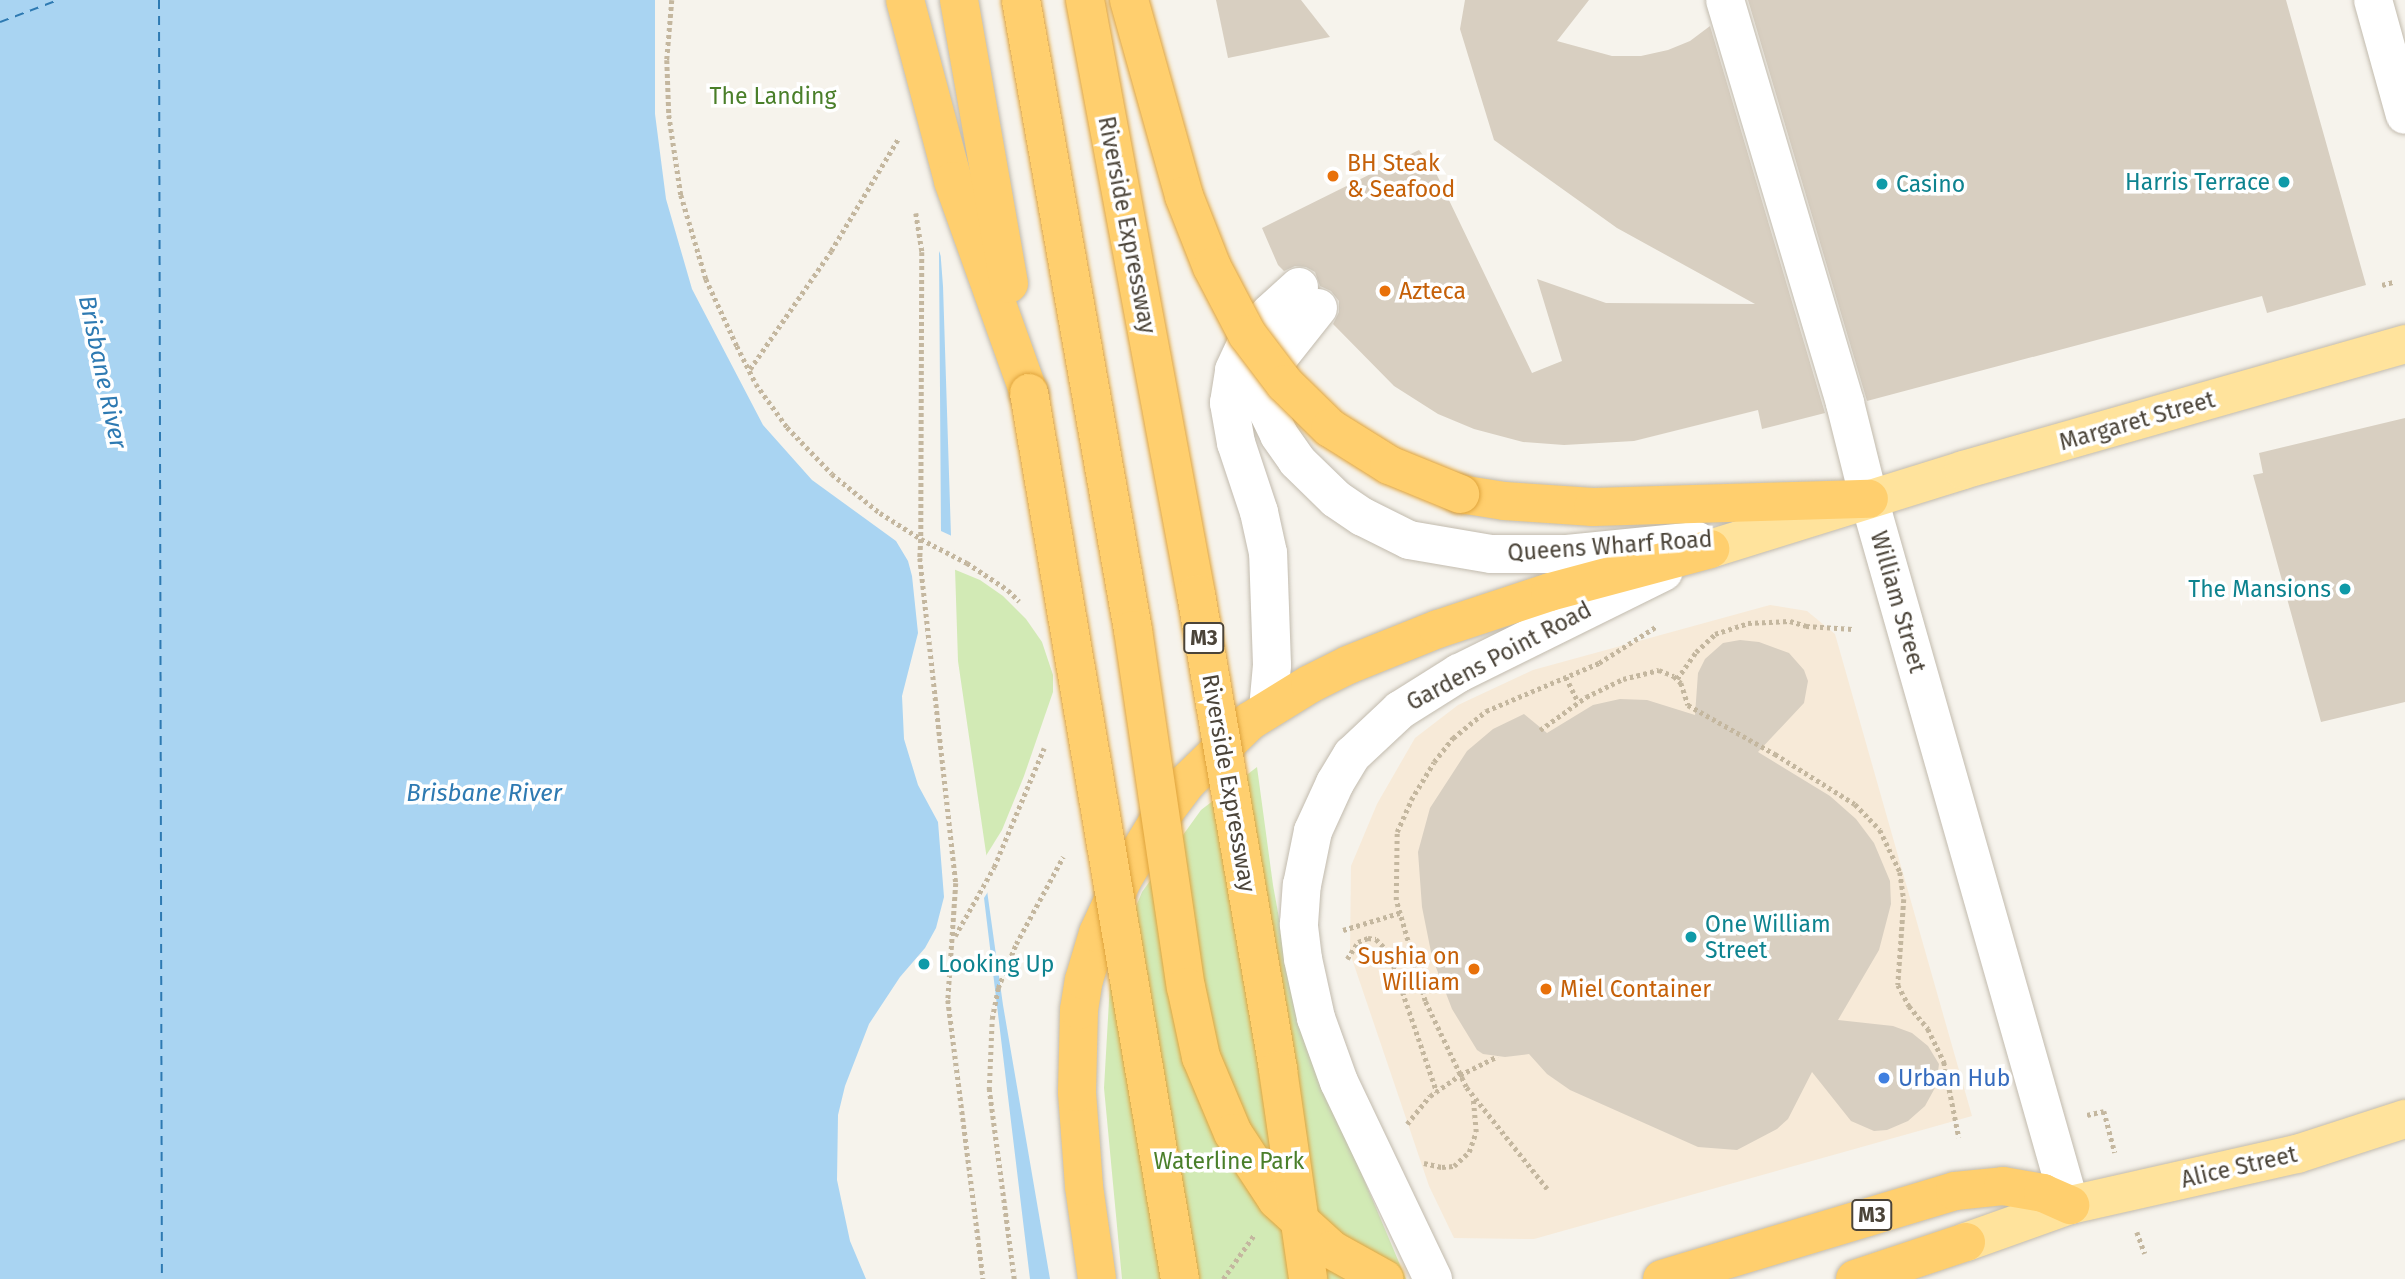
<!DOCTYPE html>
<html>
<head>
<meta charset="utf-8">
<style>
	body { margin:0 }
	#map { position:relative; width:2405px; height:1279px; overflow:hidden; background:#f6f3ec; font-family:"Fira Sans",sans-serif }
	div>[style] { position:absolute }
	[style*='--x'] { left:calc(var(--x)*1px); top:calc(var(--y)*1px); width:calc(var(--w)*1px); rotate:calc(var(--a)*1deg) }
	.commercial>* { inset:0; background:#f7ead8 }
	.green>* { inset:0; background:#d2eab5 }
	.water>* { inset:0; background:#a9d4f2 }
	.pier>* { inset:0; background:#f6f3ec }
	.ferry>* { height:2px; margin-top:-1px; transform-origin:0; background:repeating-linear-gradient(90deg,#2e7ab2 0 9px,transparent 0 16px) }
	.building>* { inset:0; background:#d8cfc1 }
	.path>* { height:4.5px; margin-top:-2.25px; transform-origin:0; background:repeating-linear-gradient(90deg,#c4b79f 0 3.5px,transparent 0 7px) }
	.roads { filter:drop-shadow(0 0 2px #c2bbae) drop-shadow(0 0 2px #c2bbae) }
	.minor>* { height:38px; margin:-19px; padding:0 19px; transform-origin:19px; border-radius:19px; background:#fff }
	.major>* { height:38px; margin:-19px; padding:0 19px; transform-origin:19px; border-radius:19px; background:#ffe39c }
	.highway>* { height:38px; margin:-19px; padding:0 19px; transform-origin:19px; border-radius:19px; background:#ffcf6e }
	.bridges { filter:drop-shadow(0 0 2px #e0a43c) drop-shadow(0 0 2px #e0a43c) }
	.highway-bridge>* { height:38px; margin:-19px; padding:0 19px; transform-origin:19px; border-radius:19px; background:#ffcf6e }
	.dots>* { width:19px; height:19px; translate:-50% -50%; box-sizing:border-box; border:4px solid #fff; border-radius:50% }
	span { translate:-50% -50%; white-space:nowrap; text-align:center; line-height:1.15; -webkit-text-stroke:7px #fff; paint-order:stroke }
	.shield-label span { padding:2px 5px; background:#fff; border:2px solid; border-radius:5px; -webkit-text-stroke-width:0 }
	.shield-label { font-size:21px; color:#4b4439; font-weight:700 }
	.park-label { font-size:23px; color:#4a7f2a }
	.food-label { font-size:23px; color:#c56008 }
	.left { translate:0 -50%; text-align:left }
	.right { translate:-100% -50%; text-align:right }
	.culture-label { font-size:23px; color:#0d838f }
	.street-label { font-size:23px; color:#4b4439 }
	.shop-label { font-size:23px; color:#366cbe }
	.water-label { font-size:24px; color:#2e7ab2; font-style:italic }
</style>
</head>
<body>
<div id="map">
	<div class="commercial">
		<i style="clip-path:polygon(1770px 605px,1807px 611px,1835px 634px,1972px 1116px,1534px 1239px,1454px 1238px,1429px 1186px,1350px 953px,1351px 866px,1377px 804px,1415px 738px,1458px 705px,1533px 670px)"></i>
	</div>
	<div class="green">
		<i style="clip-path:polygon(946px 566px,980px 580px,1003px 596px,1026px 619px,1042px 642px,1053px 675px,1053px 692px,1024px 776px,1002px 830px,969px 883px)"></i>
		<i style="clip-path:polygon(1257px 767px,1273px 885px,1298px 1023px,1406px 1279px,1122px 1279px,1104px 1088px,1111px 966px,1142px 892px,1201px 810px)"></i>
	</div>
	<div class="water">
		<i style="clip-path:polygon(0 0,923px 0,922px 13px,943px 286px,955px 661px,1003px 1005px,1050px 1279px,0 1279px)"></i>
	</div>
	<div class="pier">
		<i style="clip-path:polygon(655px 0,927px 0,945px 266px,939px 251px,941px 531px,954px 537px,958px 661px,991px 887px,984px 898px,1030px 1279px,866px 1279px,850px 1241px,837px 1180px,838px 1115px,845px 1086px,869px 1024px,900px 977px,925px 948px,936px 928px,944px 897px,938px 822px,918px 785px,904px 739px,902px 696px,918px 633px,912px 576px,908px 561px,896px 541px,812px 480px,763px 425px,692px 289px,666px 199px,655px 114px)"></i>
	</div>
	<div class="ferry">
		<i style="--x:159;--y:0;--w:1279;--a:89.87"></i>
		<i style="--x:0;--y:22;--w:62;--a:-20.8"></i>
	</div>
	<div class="building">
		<i style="clip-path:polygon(1216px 0,1301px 0,1330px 37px,1228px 58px)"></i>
		<i style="clip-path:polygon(1465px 0,1589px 0,1557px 41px,1612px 56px,1641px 56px,1668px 50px,1690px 41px,1710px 26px,1825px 413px,1762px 429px,1758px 410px,1634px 441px,1564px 445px,1523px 442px,1474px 429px,1438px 414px,1394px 386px,1333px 324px,1339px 312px,1339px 301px,1331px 291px,1320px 286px,1315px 272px,1306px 267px,1295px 266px,1284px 271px,1278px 265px,1262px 228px,1419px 150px,1435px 171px,1532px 373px,1562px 361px,1537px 279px,1606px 303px,1755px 304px,1617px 228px,1494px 140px,1460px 29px)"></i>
		<i style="clip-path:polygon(1748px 0,2286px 0,2366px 285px,2267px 313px,2262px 296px,1867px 401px)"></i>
		<i style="clip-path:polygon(2405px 418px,2405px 702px,2321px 722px,2253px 475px,2263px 473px,2259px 453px)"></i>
		<i style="clip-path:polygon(1740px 640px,1759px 642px,1789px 653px,1804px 670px,1808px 681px,1804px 703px,1758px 752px,1830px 796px,1856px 819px,1874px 843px,1890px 881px,1891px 904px,1879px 950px,1838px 1020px,1893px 1026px,1912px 1033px,1928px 1046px,1939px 1064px,1936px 1086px,1925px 1106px,1908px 1121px,1887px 1130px,1874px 1131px,1851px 1121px,1812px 1072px,1788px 1119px,1777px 1129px,1737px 1150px,1698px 1147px,1570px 1090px,1547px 1074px,1529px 1054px,1505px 1057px,1483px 1054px,1477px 1050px,1452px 1009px,1432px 957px,1422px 907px,1418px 852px,1430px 808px,1467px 751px,1493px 729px,1524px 714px,1547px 733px,1593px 705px,1620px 699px,1647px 700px,1695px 715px,1698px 673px,1705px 659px,1723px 643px)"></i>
	</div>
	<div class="path">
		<i style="--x:672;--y:0;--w:60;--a:94.8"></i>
		<i style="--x:667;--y:60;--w:55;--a:87.9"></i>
		<i style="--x:669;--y:115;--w:81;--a:81.5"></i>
		<i style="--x:681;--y:195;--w:88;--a:73.4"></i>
		<i style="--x:706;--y:279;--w:74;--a:65.2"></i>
		<i style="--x:737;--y:346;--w:42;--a:63.4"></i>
		<i style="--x:756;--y:384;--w:53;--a:54.2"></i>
		<i style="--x:787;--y:427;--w:65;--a:46.2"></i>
		<i style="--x:832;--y:474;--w:62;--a:39.1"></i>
		<i style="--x:880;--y:513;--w:49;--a:32.4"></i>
		<i style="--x:921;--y:539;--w:19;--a:93"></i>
		<i style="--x:920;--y:558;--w:327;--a:83.7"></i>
		<i style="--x:956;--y:883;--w:117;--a:93.9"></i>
		<i style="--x:948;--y:1000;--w:281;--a:82.8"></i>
		<i style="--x:916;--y:213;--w:39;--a:81"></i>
		<i style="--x:922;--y:252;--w:287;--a:90.2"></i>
		<i style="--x:921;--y:539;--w:52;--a:27.6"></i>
		<i style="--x:967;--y:563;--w:49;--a:33.4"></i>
		<i style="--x:1008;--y:590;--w:16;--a:45"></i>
		<i style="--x:2382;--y:285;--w:11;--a:-15"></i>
		<i style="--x:750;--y:369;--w:143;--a:-55.5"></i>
		<i style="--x:831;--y:251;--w:131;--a:-59.1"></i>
		<i style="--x:1566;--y:677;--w:28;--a:64"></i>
		<i style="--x:1677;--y:679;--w:33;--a:-55"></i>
		<i style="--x:1696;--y:652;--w:26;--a:-43"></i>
		<i style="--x:1715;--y:634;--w:35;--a:-18"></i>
		<i style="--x:1748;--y:623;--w:42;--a:-2.7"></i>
		<i style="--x:1790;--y:621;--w:17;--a:17"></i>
		<i style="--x:1806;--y:626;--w:47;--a:3.7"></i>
		<i style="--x:1540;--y:730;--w:57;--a:-35.7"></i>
		<i style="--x:1586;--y:697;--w:41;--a:-25.9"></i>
		<i style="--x:1623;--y:679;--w:37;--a:-14"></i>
		<i style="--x:1659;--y:670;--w:16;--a:22"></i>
		<i style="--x:1674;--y:676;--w:10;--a:45"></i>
		<i style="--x:1681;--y:683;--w:23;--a:72"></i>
		<i style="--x:1688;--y:705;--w:100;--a:29.4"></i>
		<i style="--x:1775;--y:754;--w:94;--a:32"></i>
		<i style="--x:1855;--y:804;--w:36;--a:46"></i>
		<i style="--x:1880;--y:830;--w:47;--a:64.5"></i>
		<i style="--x:1900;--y:872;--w:27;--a:82"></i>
		<i style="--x:1904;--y:899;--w:86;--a:94"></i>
		<i style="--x:1898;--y:985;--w:24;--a:62"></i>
		<i style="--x:1909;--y:1006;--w:30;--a:50"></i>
		<i style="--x:1928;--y:1029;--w:37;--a:64"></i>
		<i style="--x:1944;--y:1062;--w:77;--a:78.8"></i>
		<i style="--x:1343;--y:930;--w:59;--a:-16.9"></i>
		<i style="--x:955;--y:936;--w:79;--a:-60.5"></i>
		<i style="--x:994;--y:867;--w:129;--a:-67.2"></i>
		<i style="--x:1347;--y:959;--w:20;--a:-57"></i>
		<i style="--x:1358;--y:942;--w:11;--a:-22"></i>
		<i style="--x:1368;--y:938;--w:8;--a:7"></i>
		<i style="--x:1376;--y:939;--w:18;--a:45"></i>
		<i style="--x:1389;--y:952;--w:148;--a:71.1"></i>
		<i style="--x:2087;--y:1115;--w:17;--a:-13"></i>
		<i style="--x:2104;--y:1111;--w:43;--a:75.3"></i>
		<i style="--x:1407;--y:1124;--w:36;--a:-51"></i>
		<i style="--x:1430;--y:1096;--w:37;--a:-35"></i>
		<i style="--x:1460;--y:1075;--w:42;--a:-26.6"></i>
		<i style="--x:1424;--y:1163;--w:18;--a:13"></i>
		<i style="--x:1442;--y:1167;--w:12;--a:-5"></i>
		<i style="--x:1454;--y:1166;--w:21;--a:-43"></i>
		<i style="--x:1469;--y:1152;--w:21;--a:-71"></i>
		<i style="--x:1476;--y:1132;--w:34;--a:-95"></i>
		<i style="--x:1547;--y:1189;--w:130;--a:-128.5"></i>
		<i style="--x:1466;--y:1087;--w:95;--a:-115.5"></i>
		<i style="--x:1425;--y:1001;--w:105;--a:-106"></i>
		<i style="--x:1396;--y:900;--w:68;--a:-89.2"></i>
		<i style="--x:1397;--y:832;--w:35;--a:-66"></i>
		<i style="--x:1411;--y:800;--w:44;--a:-58.8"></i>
		<i style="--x:1434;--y:762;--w:31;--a:-52"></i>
		<i style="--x:1453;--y:738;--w:43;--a:-39.3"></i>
		<i style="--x:1486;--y:711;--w:123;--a:-23"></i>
		<i style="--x:1599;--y:663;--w:69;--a:-32.5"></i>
		<i style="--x:2137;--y:1232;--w:23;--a:70"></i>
		<i style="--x:1014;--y:1279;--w:191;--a:-97.5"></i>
		<i style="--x:989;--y:1090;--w:71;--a:-87.6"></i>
		<i style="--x:992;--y:1019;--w:32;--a:-79"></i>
		<i style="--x:998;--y:988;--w:48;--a:-67.8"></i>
		<i style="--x:1016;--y:944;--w:99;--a:-61.6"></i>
		<i style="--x:1223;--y:1279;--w:54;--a:-54.8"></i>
	</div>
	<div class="roads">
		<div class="minor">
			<i style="--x:1725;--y:0;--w:420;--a:73.4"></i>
			<i style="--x:1845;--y:403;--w:99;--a:76"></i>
			<i style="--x:1869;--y:499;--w:734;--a:74.11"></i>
			<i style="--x:2373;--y:0;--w:119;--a:74.5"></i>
			<i style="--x:1318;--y:308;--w:74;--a:128.4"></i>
			<i style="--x:1272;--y:366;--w:25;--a:106"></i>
			<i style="--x:1265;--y:390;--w:22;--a:82"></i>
			<i style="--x:1268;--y:412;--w:25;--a:64"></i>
			<i style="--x:1279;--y:435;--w:32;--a:55"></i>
			<i style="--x:1297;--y:461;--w:54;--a:44.3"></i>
			<i style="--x:1336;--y:499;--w:32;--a:34"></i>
			<i style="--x:1363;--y:517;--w:51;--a:26.6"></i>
			<i style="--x:1409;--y:540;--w:83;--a:9.7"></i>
			<i style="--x:1491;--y:554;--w:76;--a:0"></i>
			<i style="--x:1567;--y:554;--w:131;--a:-5.7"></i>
			<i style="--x:1268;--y:709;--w:44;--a:-84.8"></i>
			<i style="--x:1272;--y:665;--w:112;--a:-92"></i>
			<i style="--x:1268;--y:553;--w:42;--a:-102.4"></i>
			<i style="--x:1259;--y:512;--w:73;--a:-108.4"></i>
			<i style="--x:1236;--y:443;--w:41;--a:-99.9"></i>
			<i style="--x:1229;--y:403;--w:33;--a:-81"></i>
			<i style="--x:1234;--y:370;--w:29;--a:-65"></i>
			<i style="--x:1246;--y:344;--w:39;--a:-52"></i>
			<i style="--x:1270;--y:313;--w:39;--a:-42"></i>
			<i style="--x:1433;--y:1279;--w:218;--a:-115.5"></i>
			<i style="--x:1339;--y:1082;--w:68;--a:-109.8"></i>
			<i style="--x:1316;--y:1018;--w:60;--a:-102.4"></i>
			<i style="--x:1303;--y:959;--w:35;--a:-97"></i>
			<i style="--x:1299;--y:924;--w:39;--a:-86"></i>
			<i style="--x:1302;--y:885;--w:55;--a:-78.5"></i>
			<i style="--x:1313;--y:831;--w:53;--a:-65.4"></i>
			<i style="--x:1335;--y:783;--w:33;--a:-59"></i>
			<i style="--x:1352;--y:755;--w:66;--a:-43.2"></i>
			<i style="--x:1400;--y:710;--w:70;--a:-32.1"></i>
			<i style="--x:1459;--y:673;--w:228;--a:-26.3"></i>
		</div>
		<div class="major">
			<i style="--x:1710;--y:549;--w:265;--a:-17.3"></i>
			<i style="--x:1963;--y:470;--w:460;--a:-15.9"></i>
			<i style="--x:1966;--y:1242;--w:110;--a:-19.6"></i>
			<i style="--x:2070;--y:1205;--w:233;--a:-12.7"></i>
			<i style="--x:2297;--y:1154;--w:114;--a:-18"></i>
		</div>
		<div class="highway">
			<i style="--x:905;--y:0;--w:187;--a:75.1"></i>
			<i style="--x:953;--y:181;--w:225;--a:70.3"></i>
			<i style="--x:959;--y:0;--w:288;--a:80"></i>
			<i style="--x:1460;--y:494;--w:45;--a:9"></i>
			<i style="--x:1504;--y:501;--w:89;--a:3.9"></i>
			<i style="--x:1593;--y:507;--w:276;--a:-1.7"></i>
			<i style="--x:1097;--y:1279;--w:94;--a:-98"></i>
			<i style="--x:1084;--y:1186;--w:94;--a:-94.3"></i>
			<i style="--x:1077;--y:1092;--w:82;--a:-88.6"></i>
			<i style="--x:1079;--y:1010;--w:30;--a:-81"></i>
			<i style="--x:1084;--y:980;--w:49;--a:-73.4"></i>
			<i style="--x:1098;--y:933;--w:60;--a:-65.2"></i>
			<i style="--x:1123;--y:879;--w:71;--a:-58.8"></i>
			<i style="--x:1160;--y:818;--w:45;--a:-53.1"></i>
			<i style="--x:1187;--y:782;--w:88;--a:-44.1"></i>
			<i style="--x:1250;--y:721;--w:70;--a:-31.7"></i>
			<i style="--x:1310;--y:684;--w:42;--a:-26.6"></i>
			<i style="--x:1348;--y:665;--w:97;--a:-21.8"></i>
			<i style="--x:1438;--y:629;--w:118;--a:-18.3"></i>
			<i style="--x:1550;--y:592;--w:166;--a:-15"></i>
			<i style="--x:1662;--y:1279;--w:306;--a:-16.7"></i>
			<i style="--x:1955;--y:1191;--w:48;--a:-5.9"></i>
			<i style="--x:2003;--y:1186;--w:41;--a:9.9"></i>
			<i style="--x:2043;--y:1193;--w:30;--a:24"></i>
			<i style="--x:1855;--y:1279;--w:117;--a:-18.4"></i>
		</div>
	</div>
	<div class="bridges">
		<div class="highway-bridge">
			<i style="--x:1021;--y:0;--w:640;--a:79.92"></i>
			<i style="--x:1133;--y:630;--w:361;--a:81.6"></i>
			<i style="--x:1186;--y:987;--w:72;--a:77.9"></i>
			<i style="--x:1201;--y:1057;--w:82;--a:67.2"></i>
			<i style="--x:1233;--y:1133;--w:80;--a:56.7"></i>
			<i style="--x:1277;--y:1200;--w:74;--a:42.3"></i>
			<i style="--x:1332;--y:1250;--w:60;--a:29.1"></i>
			<i style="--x:1085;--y:0;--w:604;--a:79.42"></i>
			<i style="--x:1196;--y:594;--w:483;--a:80.2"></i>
			<i style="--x:1278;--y:1070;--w:211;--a:81.8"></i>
			<i style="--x:1129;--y:0;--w:204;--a:74.3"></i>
			<i style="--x:1184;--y:196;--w:76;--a:68.5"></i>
			<i style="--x:1212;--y:267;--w:76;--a:62.4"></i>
			<i style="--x:1247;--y:334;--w:63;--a:52.8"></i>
			<i style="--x:1285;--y:384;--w:63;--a:44.4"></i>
			<i style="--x:1330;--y:428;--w:70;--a:32.1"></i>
			<i style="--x:1389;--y:465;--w:77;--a:22.2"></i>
			<i style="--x:1029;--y:393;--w:899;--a:80.33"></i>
		</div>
	</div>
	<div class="dots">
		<i style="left:1333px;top:176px;background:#e8710a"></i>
		<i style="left:2284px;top:182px;background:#0f9aa8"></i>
		<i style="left:1882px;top:184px;background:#0f9aa8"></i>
		<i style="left:1385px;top:291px;background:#e8710a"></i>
		<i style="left:2345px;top:589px;background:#0f9aa8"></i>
		<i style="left:1691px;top:937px;background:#0f9aa8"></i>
		<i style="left:924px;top:964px;background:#0f9aa8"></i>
		<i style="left:1474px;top:969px;background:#e8710a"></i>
		<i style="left:1546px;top:989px;background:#e8710a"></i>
		<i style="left:1884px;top:1078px;background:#3f7fe0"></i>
	</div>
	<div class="shield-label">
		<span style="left:1204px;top:638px">M3</span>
		<span style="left:1872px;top:1215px">M3</span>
	</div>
	<div class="park-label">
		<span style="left:773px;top:96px">The Landing</span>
		<span style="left:1229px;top:1161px">Waterline Park</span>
	</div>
	<div class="food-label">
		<span class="left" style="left:1347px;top:176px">BH Steak<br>&amp; Seafood</span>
		<span class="left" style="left:1399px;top:291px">Azteca</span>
		<span class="right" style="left:1460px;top:969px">Sushia on<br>William</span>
		<span class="left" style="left:1560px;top:989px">Miel Container</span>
	</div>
	<div class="culture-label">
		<span class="right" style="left:2270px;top:182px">Harris Terrace</span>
		<span class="left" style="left:1896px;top:184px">Casino</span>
		<span class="right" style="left:2331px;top:589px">The Mansions</span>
		<span class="left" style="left:1705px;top:937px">One William<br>Street</span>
		<span class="left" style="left:938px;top:964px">Looking Up</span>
	</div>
	<div class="street-label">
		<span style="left:1127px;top:225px;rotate:79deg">Riverside Expressway</span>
		<span style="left:2137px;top:421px;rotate:-16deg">Margaret Street</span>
		<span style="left:1610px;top:546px;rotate:-4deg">Queens Wharf Road</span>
		<span style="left:1898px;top:602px;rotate:74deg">William Street</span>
		<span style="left:1499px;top:656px;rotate:-28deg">Gardens Point Road</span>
		<span style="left:1229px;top:783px;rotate:80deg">Riverside Expressway</span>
		<span style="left:2239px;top:1167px;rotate:-13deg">Alice Street</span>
	</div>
	<div class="shop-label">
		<span class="left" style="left:1898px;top:1078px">Urban Hub</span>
	</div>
	<div class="water-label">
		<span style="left:102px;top:372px;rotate:78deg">Brisbane River</span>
		<span style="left:484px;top:794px">Brisbane River</span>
	</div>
</div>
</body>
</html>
